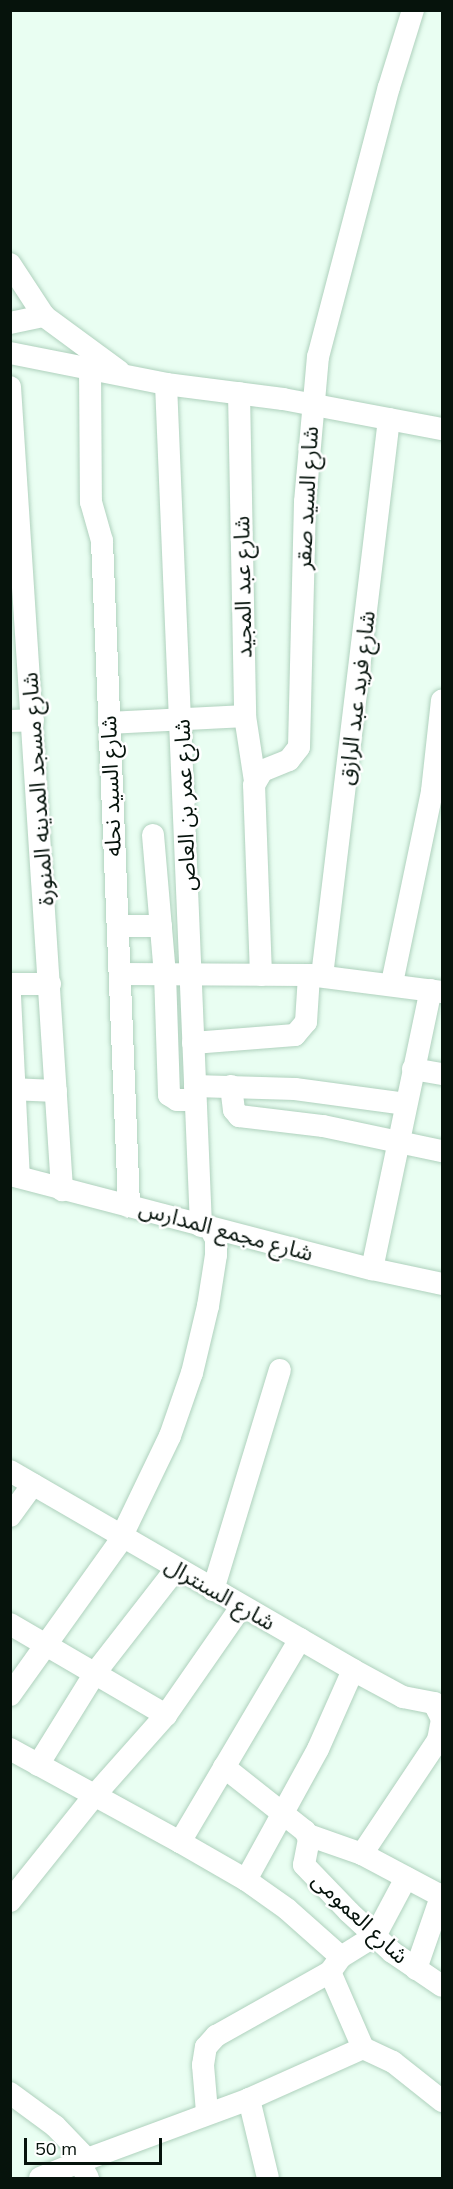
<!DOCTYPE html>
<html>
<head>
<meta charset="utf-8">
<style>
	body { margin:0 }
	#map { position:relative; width:453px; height:2189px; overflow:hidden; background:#e9fef2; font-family:Mulish,"Noto Sans Arabic",sans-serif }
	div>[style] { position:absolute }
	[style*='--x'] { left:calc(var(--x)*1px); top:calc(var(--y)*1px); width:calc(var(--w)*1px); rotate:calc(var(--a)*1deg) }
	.roads { filter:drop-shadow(0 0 2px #afd1bd) drop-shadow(0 0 2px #afd1bd) }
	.minor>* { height:22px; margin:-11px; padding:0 11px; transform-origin:11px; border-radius:11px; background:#fff }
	span { translate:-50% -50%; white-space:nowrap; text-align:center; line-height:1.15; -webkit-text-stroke:5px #fff; paint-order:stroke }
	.street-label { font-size:22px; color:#06130c }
	.frame { position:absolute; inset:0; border:12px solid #06130c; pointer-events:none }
	.scale { position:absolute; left:24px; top:2138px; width:138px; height:27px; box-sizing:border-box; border:3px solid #06130c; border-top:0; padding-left:8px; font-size:18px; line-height:21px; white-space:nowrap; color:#06130c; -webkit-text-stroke:4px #fff; paint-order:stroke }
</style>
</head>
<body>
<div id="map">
	<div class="roads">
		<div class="minor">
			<i style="--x:10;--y:264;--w:62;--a:56.8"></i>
			<i style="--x:44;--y:316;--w:93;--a:36.3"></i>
			<i style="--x:10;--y:323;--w:35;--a:-12"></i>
			<i style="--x:10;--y:353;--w:159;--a:11.2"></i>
			<i style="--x:166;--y:384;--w:118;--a:7.3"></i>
			<i style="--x:283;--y:399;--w:162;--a:10.7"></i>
			<i style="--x:90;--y:368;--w:134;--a:89.6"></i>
			<i style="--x:91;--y:502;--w:41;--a:74.2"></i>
			<i style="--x:102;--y:541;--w:666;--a:87.67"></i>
			<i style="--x:166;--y:384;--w:843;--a:87.62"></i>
			<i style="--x:10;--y:387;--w:805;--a:86.29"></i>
			<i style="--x:239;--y:393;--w:323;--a:88.9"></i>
			<i style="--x:245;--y:716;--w:66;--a:81.3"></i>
			<i style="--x:10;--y:721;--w:23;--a:-2"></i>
			<i style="--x:109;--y:723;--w:136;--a:-2.9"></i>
			<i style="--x:153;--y:835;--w:140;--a:85.1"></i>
			<i style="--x:165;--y:974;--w:121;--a:88.1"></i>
			<i style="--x:169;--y:1095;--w:9;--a:32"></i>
			<i style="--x:177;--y:1100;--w:18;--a:0"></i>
			<i style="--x:118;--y:926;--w:43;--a:0"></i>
			<i style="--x:120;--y:974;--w:189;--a:0.3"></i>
			<i style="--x:309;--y:975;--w:134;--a:7.3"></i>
			<i style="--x:261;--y:975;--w:190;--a:-92.1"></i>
			<i style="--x:254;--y:785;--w:16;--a:-60"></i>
			<i style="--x:262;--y:771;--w:29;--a:-22"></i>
			<i style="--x:289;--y:760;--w:16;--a:-52"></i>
			<i style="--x:299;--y:747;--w:245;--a:-88.6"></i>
			<i style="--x:305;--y:502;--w:146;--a:-84.9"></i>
			<i style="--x:318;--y:357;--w:279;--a:-75.3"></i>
			<i style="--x:389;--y:87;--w:81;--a:-72.7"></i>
			<i style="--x:322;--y:976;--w:561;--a:-83.14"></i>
			<i style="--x:392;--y:983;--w:196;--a:-78.2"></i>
			<i style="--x:432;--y:791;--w:91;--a:-83.7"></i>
			<i style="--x:10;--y:984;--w:40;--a:0"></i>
			<i style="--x:10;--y:996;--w:181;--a:87.2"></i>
			<i style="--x:193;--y:1043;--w:102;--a:-4.5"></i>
			<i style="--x:295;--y:1035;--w:17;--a:-50"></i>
			<i style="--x:306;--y:1022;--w:47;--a:-86.3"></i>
			<i style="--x:413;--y:1069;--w:29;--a:10"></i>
			<i style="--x:195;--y:1086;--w:100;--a:1.7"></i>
			<i style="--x:295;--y:1089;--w:112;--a:7.7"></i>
			<i style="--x:231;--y:1086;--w:24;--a:83"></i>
			<i style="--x:234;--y:1110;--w:8;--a:50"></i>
			<i style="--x:239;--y:1116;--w:85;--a:6.8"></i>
			<i style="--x:323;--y:1126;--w:122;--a:11.9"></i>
			<i style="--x:10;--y:1089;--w:46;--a:2.5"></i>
			<i style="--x:10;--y:1175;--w:374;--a:14.6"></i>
			<i style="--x:372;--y:1269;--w:72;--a:12.1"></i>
			<i style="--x:372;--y:1269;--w:285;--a:-78.1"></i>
			<i style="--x:10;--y:1471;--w:397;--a:30.1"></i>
			<i style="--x:353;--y:1670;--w:57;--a:28.4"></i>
			<i style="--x:403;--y:1697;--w:32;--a:11"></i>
			<i style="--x:10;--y:1516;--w:39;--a:-54"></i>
			<i style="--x:213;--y:1590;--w:230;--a:-73.1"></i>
			<i style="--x:10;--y:1624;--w:181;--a:30.3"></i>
			<i style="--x:10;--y:1695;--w:186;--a:-54.4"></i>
			<i style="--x:118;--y:1544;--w:120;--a:-64.3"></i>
			<i style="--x:170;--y:1436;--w:67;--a:-70.8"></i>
			<i style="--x:192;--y:1373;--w:69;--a:-76.6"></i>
			<i style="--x:208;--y:1306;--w:52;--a:-81.1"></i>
			<i style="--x:216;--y:1255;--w:16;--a:-90"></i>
			<i style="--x:216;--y:1239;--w:13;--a:-119"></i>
			<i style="--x:10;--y:1749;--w:194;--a:28.7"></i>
			<i style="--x:180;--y:1842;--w:236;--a:-59.4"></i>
			<i style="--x:38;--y:1765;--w:108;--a:-58.2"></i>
			<i style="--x:95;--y:1673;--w:132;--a:-52.1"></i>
			<i style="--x:224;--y:1767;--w:103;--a:38.3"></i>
			<i style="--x:305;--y:1831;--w:9;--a:63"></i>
			<i style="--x:309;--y:1839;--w:26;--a:101"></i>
			<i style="--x:304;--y:1865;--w:65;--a:46.2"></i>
			<i style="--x:349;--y:1912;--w:59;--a:42.9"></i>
			<i style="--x:392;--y:1952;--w:60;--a:34.2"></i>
			<i style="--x:308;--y:1835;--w:57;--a:19.4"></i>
			<i style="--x:362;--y:1854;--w:89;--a:28"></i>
			<i style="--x:180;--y:1842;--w:76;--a:29.9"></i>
			<i style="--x:362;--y:1854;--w:137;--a:-56.3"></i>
			<i style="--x:438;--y:1740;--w:21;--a:-79"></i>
			<i style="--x:442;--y:1719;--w:18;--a:-117"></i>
			<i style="--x:10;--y:1901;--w:134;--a:-51.3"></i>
			<i style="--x:94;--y:1796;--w:108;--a:-48.4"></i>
			<i style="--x:166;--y:1715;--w:131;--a:-55.2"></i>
			<i style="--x:341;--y:1957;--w:72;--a:-138.4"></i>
			<i style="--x:287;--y:1909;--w:50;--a:-144.7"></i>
			<i style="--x:246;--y:1880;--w:149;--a:-61.2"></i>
			<i style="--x:318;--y:1749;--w:86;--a:-66.1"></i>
			<i style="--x:416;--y:1969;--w:79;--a:-70.9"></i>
			<i style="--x:330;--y:1972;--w:83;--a:66.5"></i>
			<i style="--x:10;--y:2093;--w:56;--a:36.3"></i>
			<i style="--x:55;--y:2126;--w:46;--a:45.9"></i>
			<i style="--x:249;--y:2099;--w:125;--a:-24.1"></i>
			<i style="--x:363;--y:2048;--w:33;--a:25"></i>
			<i style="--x:393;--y:2062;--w:63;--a:38.5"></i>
			<i style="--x:207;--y:2112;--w:47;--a:-94.9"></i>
			<i style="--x:203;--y:2065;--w:18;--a:-81"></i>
			<i style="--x:206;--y:2047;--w:15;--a:-48"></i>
			<i style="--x:216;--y:2036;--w:131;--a:-29.3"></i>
			<i style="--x:330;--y:1972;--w:19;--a:-54"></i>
			<i style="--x:341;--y:1957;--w:40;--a:-32"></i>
			<i style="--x:375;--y:1936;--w:66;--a:-61.9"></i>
			<i style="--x:40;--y:2178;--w:42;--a:-22.3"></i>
			<i style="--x:88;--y:2178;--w:18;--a:-119"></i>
			<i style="--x:79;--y:2162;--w:181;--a:-20.3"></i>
			<i style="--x:249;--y:2099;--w:81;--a:76.5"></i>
		</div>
	</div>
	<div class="street-label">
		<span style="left:307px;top:498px;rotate:-87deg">شارع السيد صقر</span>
		<span style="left:243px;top:587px;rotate:-91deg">شارع عبد المجيد</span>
		<span style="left:357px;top:698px;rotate:-83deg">شارع فريد عبد الرازق</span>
		<span style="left:111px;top:786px;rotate:-92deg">شارع السيد نحله</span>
		<span style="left:38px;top:789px;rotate:-94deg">شارع مسجد المدينه المنورة</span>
		<span style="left:185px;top:805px;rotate:-92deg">شارع عمر بن العاص</span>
		<span style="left:226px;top:1231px;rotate:15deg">شارع مجمع المدارس</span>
		<span style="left:220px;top:1594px;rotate:30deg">شارع السنترال</span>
		<span style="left:360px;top:1918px;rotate:43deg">شارع العمومى</span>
	</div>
	<div class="frame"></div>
	<div class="scale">50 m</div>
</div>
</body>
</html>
